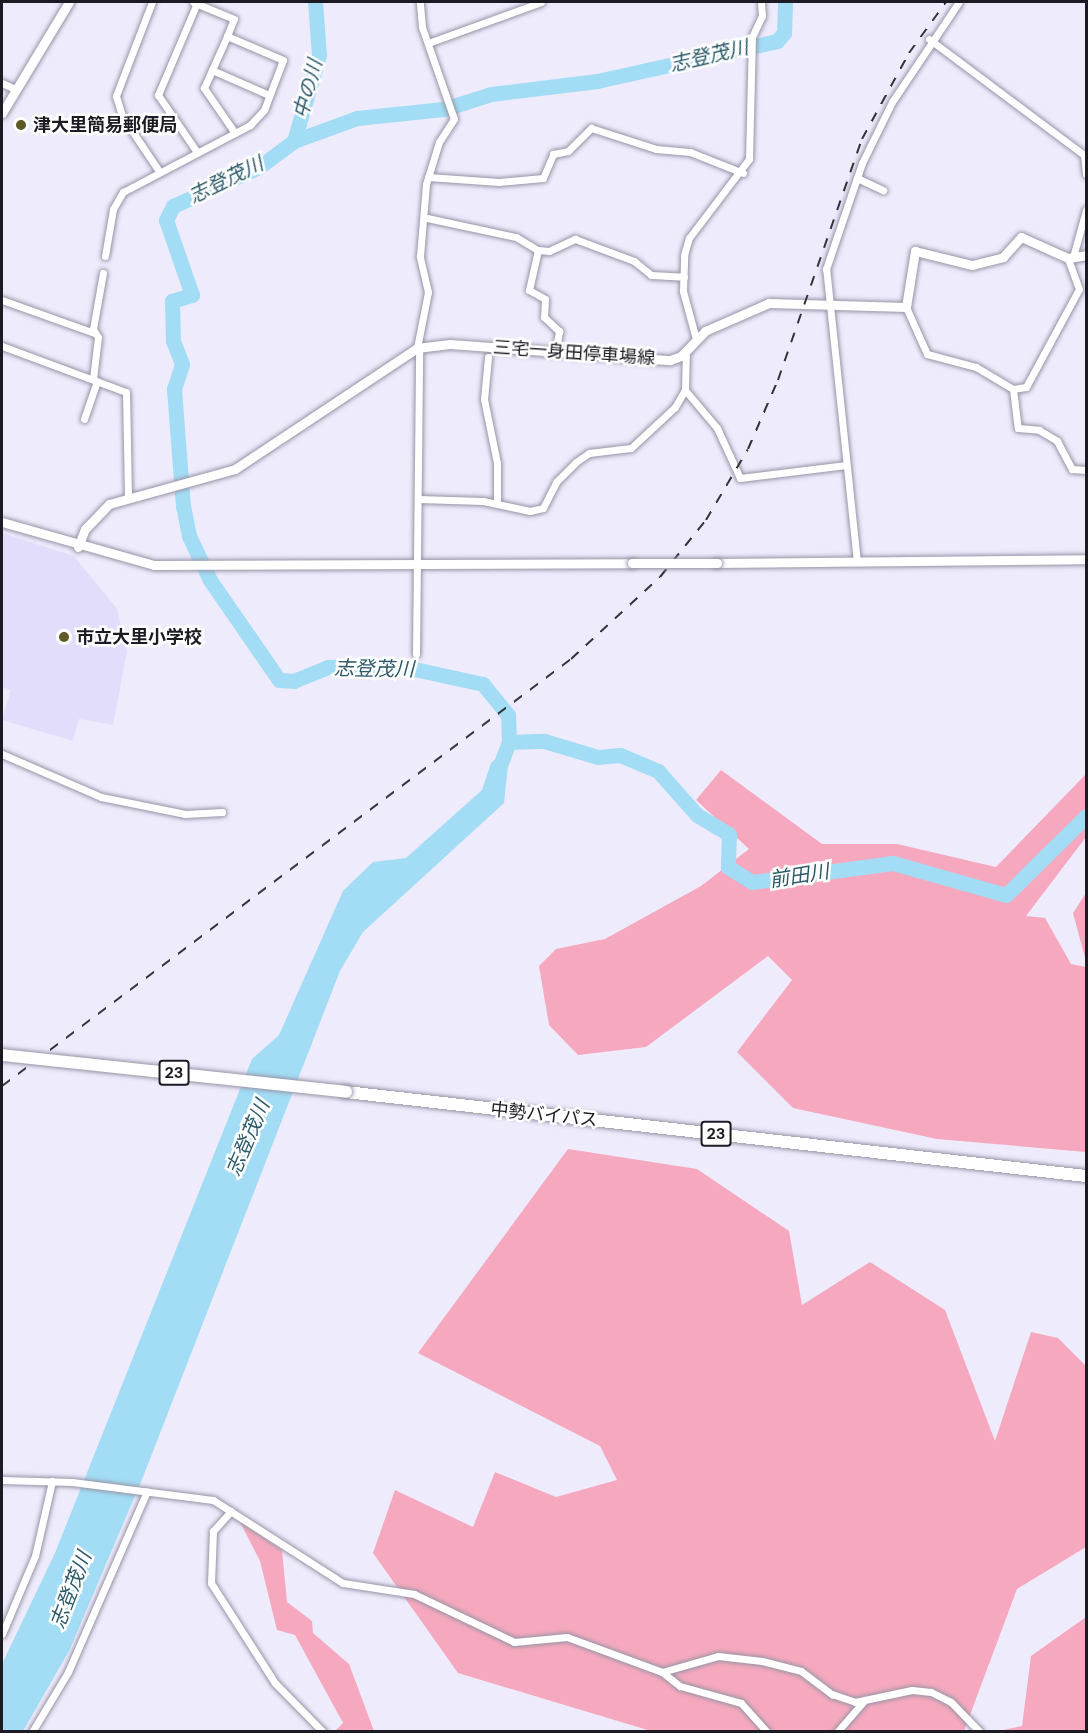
<!DOCTYPE html>
<html>
<head>
<meta charset="utf-8">
<style>
	body { margin:0 }
	#map { position:relative; width:1088px; height:1733px; overflow:hidden; background:#eeebfc; font-family:"DM Sans","Noto Sans JP",sans-serif }
	div>[style] { position:absolute }
	[style*='--x'] { left:calc(var(--x)*1px); top:calc(var(--y)*1px); width:calc(var(--w)*1px); rotate:calc(var(--a)*1deg) }
	.built>* { inset:0; background:#e2ddfa }
	.green>* { inset:0; background:#f6a9be }
	.water>* { inset:0; background:#a2ddf5 }
	.river>* { height:15px; margin:-7.5px; padding:0 7.5px; transform-origin:7.5px; border-radius:7.5px; background:#a2ddf5 }
	.roads { filter:drop-shadow(0 0 2px #9794a7) drop-shadow(0 0 2px #9794a7) }
	.street>* { height:7px; margin:-3.5px; padding:0 3.5px; transform-origin:3.5px; border-radius:3.5px; background:#fff }
	.secondary>* { height:9px; margin:-4.5px; padding:0 4.5px; transform-origin:4.5px; border-radius:4.5px; background:#fff }
	.highway>* { height:12px; margin:-6px; padding:0 6px; transform-origin:6px; border-radius:6px; background:#fff }
	.rail>* { height:2px; margin-top:-1px; transform-origin:0; background:repeating-linear-gradient(90deg,#323039 0 10px,transparent 0 20px) }
	.bridges { filter:drop-shadow(0 0 2px #9794a7) drop-shadow(0 0 2px #9794a7) }
	.secondary-bridge>* { height:9px; margin:-4.5px; padding:0 4.5px; transform-origin:4.5px; border-radius:4.5px; background:#fff }
	.highway-bridge>* { height:12px; margin:-6px; padding:0 6px; transform-origin:6px; border-radius:6px; background:#fff }
	.dots>* { width:16px; height:16px; translate:-50% -50%; box-sizing:border-box; border:3px solid #fff; border-radius:50% }
	span { translate:-50% -50%; white-space:nowrap; text-align:center; line-height:1.15; -webkit-text-stroke:5px #fff; paint-order:stroke }
	.shield-label span { padding:2px 4px; background:#fff; border:2px solid; border-radius:4px; -webkit-text-stroke-width:0 }
	.shield-label { font-size:16px; color:#1c1a22; font-weight:700 }
	.poi-label { font-size:18px; color:#1c1a22; font-weight:700 }
	.left { translate:0 -50%; text-align:left }
	.street-label { font-size:18px; color:#1c1a22 }
	.water-label { font-size:20px; color:#2b596a; font-style:italic }
	.frame { position:absolute; inset:0; border:3px solid #1c1a22; pointer-events:none }
</style>
</head>
<body>
<div id="map">
	<div class="built">
		<i style="clip-path:polygon(2px 533px,74px 556px,117px 609px,127px 651px,113px 725px,79px 719px,73px 741px,2px 720px,11px 690px,2px 687px)"></i>
	</div>
	<div class="green">
		<i style="clip-path:polygon(721px 770px,822px 844px,897px 844px,996px 867px,1086px 774px,1086px 837px,1026px 916px,1045px 918px,1071px 964px,1086px 967px,1086px 1152px,937px 1139px,793px 1108px,737px 1052px,792px 980px,768px 956px,646px 1047px,578px 1055px,549px 1025px,539px 966px,556px 949px,605px 939px,701px 886px,749px 849px,696px 800px)"></i>
		<i style="clip-path:polygon(1086px 893px,1086px 962px,1073px 913px)"></i>
		<i style="clip-path:polygon(568px 1149px,697px 1169px,789px 1231px,802px 1305px,870px 1262px,945px 1310px,995px 1441px,1031px 1332px,1058px 1338px,1086px 1366px,1086px 1547px,1017px 1589px,964px 1731px,651px 1731px,458px 1673px,373px 1553px,395px 1490px,473px 1527px,495px 1472px,556px 1497px,617px 1480px,600px 1446px,418px 1353px)"></i>
		<i style="clip-path:polygon(240px 1522px,282px 1550px,287px 1602px,312px 1621px,313px 1633px,349px 1664px,374px 1731px,335px 1731px,343px 1723px,295px 1635px,277px 1630px,260px 1561px)"></i>
		<i style="clip-path:polygon(1086px 1617px,1086px 1731px,999px 1731px,1022px 1726px,1031px 1656px)"></i>
	</div>
	<div class="water">
		<i style="clip-path:polygon(510px 746px,504px 803px,363px 932px,340px 971px,143px 1477px,69px 1651px,23px 1731px,2px 1732px,2px 1664px,55px 1553px,252px 1059px,279px 1035px,343px 891px,373px 862px,406px 858px,482px 790px,491px 763px)"></i>
	</div>
	<div class="river">
		<i style="--x:294;--y:141;--w:90;--a:-73.8"></i>
		<i style="--x:319;--y:55;--w:53;--a:-94.3"></i>
		<i style="--x:509;--y:742;--w:35;--a:-2"></i>
		<i style="--x:544;--y:741;--w:56;--a:16.5"></i>
		<i style="--x:598;--y:757;--w:22;--a:-5"></i>
		<i style="--x:620;--y:755;--w:41;--a:22.8"></i>
		<i style="--x:658;--y:771;--w:59;--a:48.4"></i>
		<i style="--x:697;--y:815;--w:37;--a:31"></i>
		<i style="--x:729;--y:834;--w:33;--a:92"></i>
		<i style="--x:728;--y:867;--w:28;--a:32"></i>
		<i style="--x:752;--y:882;--w:142;--a:-7.7"></i>
		<i style="--x:893;--y:863;--w:117;--a:15.8"></i>
		<i style="--x:1006;--y:895;--w:112;--a:-44.6"></i>
		<i style="--x:499;--y:768;--w:28;--a:-69"></i>
		<i style="--x:509;--y:742;--w:27;--a:-92"></i>
		<i style="--x:508;--y:715;--w:40;--a:-129"></i>
		<i style="--x:483;--y:684;--w:89;--a:-167.7"></i>
		<i style="--x:396;--y:665;--w:68;--a:178.3"></i>
		<i style="--x:328;--y:667;--w:37;--a:158"></i>
		<i style="--x:294;--y:681;--w:15;--a:-176"></i>
		<i style="--x:279;--y:680;--w:121;--a:-124.6"></i>
		<i style="--x:210;--y:580;--w:49;--a:-115.5"></i>
		<i style="--x:189;--y:536;--w:31;--a:-101"></i>
		<i style="--x:183;--y:506;--w:117;--a:-94.4"></i>
		<i style="--x:174;--y:389;--w:26;--a:-72"></i>
		<i style="--x:182;--y:364;--w:25;--a:-111"></i>
		<i style="--x:173;--y:341;--w:40;--a:-91.4"></i>
		<i style="--x:172;--y:301;--w:21;--a:-17"></i>
		<i style="--x:192;--y:295;--w:79;--a:-109.1"></i>
		<i style="--x:166;--y:220;--w:16;--a:-63"></i>
		<i style="--x:173;--y:206;--w:94;--a:-24.4"></i>
		<i style="--x:259;--y:167;--w:44;--a:-36.6"></i>
		<i style="--x:294;--y:141;--w:67;--a:-20.1"></i>
		<i style="--x:357;--y:118;--w:87;--a:-5.9"></i>
		<i style="--x:444;--y:109;--w:49;--a:-17.7"></i>
		<i style="--x:491;--y:94;--w:107;--a:-7"></i>
		<i style="--x:597;--y:81;--w:184;--a:-12.5"></i>
		<i style="--x:777;--y:41;--w:11;--a:-49"></i>
		<i style="--x:784;--y:33;--w:31;--a:-88"></i>
	</div>
	<div class="roads">
		<div class="street">
			<i style="--x:152;--y:2;--w:101;--a:111"></i>
			<i style="--x:116;--y:96;--w:21;--a:73"></i>
			<i style="--x:122;--y:116;--w:66;--a:56.1"></i>
			<i style="--x:197;--y:3;--w:100;--a:113"></i>
			<i style="--x:158;--y:95;--w:69;--a:55.6"></i>
			<i style="--x:929;--y:39;--w:194;--a:36.8"></i>
			<i style="--x:1084;--y:155;--w:19;--a:84"></i>
			<i style="--x:428;--y:43;--w:120;--a:-19.9"></i>
			<i style="--x:212;--y:70;--w:37;--a:-66"></i>
			<i style="--x:2;--y:83;--w:14;--a:25"></i>
			<i style="--x:235;--y:133;--w:55;--a:-124.6"></i>
			<i style="--x:204;--y:88;--w:20;--a:-66"></i>
			<i style="--x:212;--y:70;--w:62;--a:23.7"></i>
			<i style="--x:428;--y:177;--w:71;--a:4"></i>
			<i style="--x:499;--y:182;--w:44;--a:-5.2"></i>
			<i style="--x:543;--y:178;--w:26;--a:-67"></i>
			<i style="--x:553;--y:154;--w:15;--a:-11"></i>
			<i style="--x:568;--y:151;--w:33;--a:-45"></i>
			<i style="--x:591;--y:128;--w:68;--a:17.9"></i>
			<i style="--x:656;--y:149;--w:34;--a:5"></i>
			<i style="--x:690;--y:152;--w:57;--a:21.6"></i>
			<i style="--x:857;--y:178;--w:29;--a:25"></i>
			<i style="--x:427;--y:218;--w:91;--a:12.1"></i>
			<i style="--x:516;--y:237;--w:26;--a:31"></i>
			<i style="--x:538;--y:250;--w:11;--a:5"></i>
			<i style="--x:549;--y:251;--w:29;--a:-25"></i>
			<i style="--x:575;--y:239;--w:63;--a:20.4"></i>
			<i style="--x:634;--y:261;--w:22;--a:39"></i>
			<i style="--x:651;--y:275;--w:33;--a:3"></i>
			<i style="--x:538;--y:250;--w:41;--a:102.7"></i>
			<i style="--x:529;--y:290;--w:18;--a:29"></i>
			<i style="--x:545;--y:299;--w:18;--a:93"></i>
			<i style="--x:544;--y:317;--w:21;--a:43"></i>
			<i style="--x:559;--y:331;--w:20;--a:99"></i>
			<i style="--x:105;--y:256;--w:48;--a:-80.3"></i>
			<i style="--x:113;--y:209;--w:20;--a:-60"></i>
			<i style="--x:123;--y:192;--w:144;--a:-27.8"></i>
			<i style="--x:250;--y:125;--w:21;--a:-47"></i>
			<i style="--x:264;--y:110;--w:53;--a:-69.2"></i>
			<i style="--x:283;--y:60;--w:61;--a:-156.8"></i>
			<i style="--x:227;--y:36;--w:18;--a:-68"></i>
			<i style="--x:234;--y:19;--w:44;--a:-157.5"></i>
			<i style="--x:1073;--y:257;--w:49;--a:-74.5"></i>
			<i style="--x:2;--y:300;--w:98;--a:19.7"></i>
			<i style="--x:906;--y:307;--w:51;--a:65.9"></i>
			<i style="--x:927;--y:354;--w:51;--a:14.9"></i>
			<i style="--x:976;--y:367;--w:43;--a:30.7"></i>
			<i style="--x:1013;--y:389;--w:13;--a:-9"></i>
			<i style="--x:1026;--y:387;--w:111;--a:-61.6"></i>
			<i style="--x:1079;--y:289;--w:33;--a:-110"></i>
			<i style="--x:696;--y:339;--w:50;--a:-105.2"></i>
			<i style="--x:683;--y:291;--w:36;--a:-88"></i>
			<i style="--x:684;--y:255;--w:18;--a:-74"></i>
			<i style="--x:689;--y:238;--w:99;--a:-52.8"></i>
			<i style="--x:749;--y:159;--w:122;--a:-88.6"></i>
			<i style="--x:752;--y:37;--w:23;--a:-65"></i>
			<i style="--x:762;--y:16;--w:14;--a:-94"></i>
			<i style="--x:2;--y:346;--w:132;--a:20.4"></i>
			<i style="--x:126;--y:392;--w:106;--a:88.9"></i>
			<i style="--x:417;--y:348;--w:57;--a:-78.9"></i>
			<i style="--x:428;--y:292;--w:37;--a:-103"></i>
			<i style="--x:420;--y:256;--w:72;--a:-85.2"></i>
			<i style="--x:426;--y:184;--w:44;--a:-72.8"></i>
			<i style="--x:439;--y:142;--w:27;--a:-57"></i>
			<i style="--x:454;--y:119;--w:97;--a:-109.2"></i>
			<i style="--x:422;--y:27;--w:25;--a:-95"></i>
			<i style="--x:488;--y:357;--w:42;--a:95.4"></i>
			<i style="--x:484;--y:399;--w:65;--a:78.5"></i>
			<i style="--x:497;--y:463;--w:40;--a:90"></i>
			<i style="--x:93;--y:379;--w:42;--a:-83.2"></i>
			<i style="--x:98;--y:337;--w:9;--a:-122"></i>
			<i style="--x:93;--y:329;--w:57;--a:-79.9"></i>
			<i style="--x:1013;--y:389;--w:39;--a:83"></i>
			<i style="--x:1018;--y:428;--w:21;--a:5"></i>
			<i style="--x:1039;--y:430;--w:21;--a:31"></i>
			<i style="--x:1057;--y:441;--w:32;--a:62"></i>
			<i style="--x:1072;--y:469;--w:14;--a:4"></i>
			<i style="--x:685;--y:390;--w:50;--a:49.9"></i>
			<i style="--x:717;--y:428;--w:55;--a:65.3"></i>
			<i style="--x:740;--y:478;--w:107;--a:-7"></i>
			<i style="--x:84;--y:419;--w:40;--a:-71.1"></i>
			<i style="--x:418;--y:499;--w:65;--a:1.8"></i>
			<i style="--x:483;--y:501;--w:48;--a:12"></i>
			<i style="--x:530;--y:511;--w:13;--a:-13"></i>
			<i style="--x:543;--y:508;--w:29;--a:-63"></i>
			<i style="--x:556;--y:482;--w:28;--a:-45"></i>
			<i style="--x:576;--y:462;--w:16;--a:-35"></i>
			<i style="--x:589;--y:453;--w:42;--a:-6.8"></i>
			<i style="--x:631;--y:448;--w:60;--a:-43"></i>
			<i style="--x:675;--y:407;--w:20;--a:-60"></i>
			<i style="--x:685;--y:390;--w:40;--a:-88.6"></i>
			<i style="--x:857;--y:562;--w:295;--a:-96"></i>
			<i style="--x:826;--y:269;--w:112;--a:-71.2"></i>
			<i style="--x:862;--y:163;--w:68;--a:-63.8"></i>
			<i style="--x:892;--y:102;--w:120;--a:-56.2"></i>
			<i style="--x:416;--y:654;--w:307;--a:-89.4"></i>
			<i style="--x:2;--y:754;--w:108;--a:23.5"></i>
			<i style="--x:101;--y:797;--w:86;--a:11.4"></i>
			<i style="--x:185;--y:814;--w:37;--a:-3"></i>
			<i style="--x:2;--y:1480;--w:70;--a:1.6"></i>
			<i style="--x:72;--y:1482;--w:142;--a:7.3"></i>
			<i style="--x:213;--y:1500;--w:154;--a:32.6"></i>
			<i style="--x:343;--y:1583;--w:72;--a:8.8"></i>
			<i style="--x:414;--y:1594;--w:111;--a:25.6"></i>
			<i style="--x:514;--y:1642;--w:53;--a:-5.4"></i>
			<i style="--x:567;--y:1637;--w:101;--a:20.2"></i>
			<i style="--x:662;--y:1672;--w:58;--a:-15.9"></i>
			<i style="--x:718;--y:1656;--w:44;--a:6.5"></i>
			<i style="--x:762;--y:1661;--w:40;--a:14.4"></i>
			<i style="--x:801;--y:1671;--w:39;--a:37"></i>
			<i style="--x:832;--y:1694;--w:24;--a:19"></i>
			<i style="--x:855;--y:1702;--w:58;--a:-11.9"></i>
			<i style="--x:912;--y:1690;--w:19;--a:6"></i>
			<i style="--x:931;--y:1692;--w:22;--a:27"></i>
			<i style="--x:951;--y:1702;--w:42;--a:46"></i>
			<i style="--x:231;--y:1511;--w:27;--a:132"></i>
			<i style="--x:213;--y:1531;--w:52;--a:92.2"></i>
			<i style="--x:211;--y:1583;--w:119;--a:57.4"></i>
			<i style="--x:275;--y:1683;--w:69;--a:45.6"></i>
			<i style="--x:2;--y:1634;--w:85;--a:-67.1"></i>
			<i style="--x:35;--y:1556;--w:77;--a:-77.2"></i>
			<i style="--x:662;--y:1672;--w:23;--a:38"></i>
			<i style="--x:680;--y:1686;--w:63;--a:15.6"></i>
			<i style="--x:741;--y:1703;--w:39;--a:48"></i>
			<i style="--x:32;--y:1732;--w:70;--a:-59"></i>
			<i style="--x:68;--y:1672;--w:197;--a:-66.4"></i>
			<i style="--x:837;--y:1732;--w:40;--a:-49"></i>
		</div>
		<div class="secondary">
			<i style="--x:2;--y:113;--w:130;--a:-58.9"></i>
			<i style="--x:2;--y:522;--w:158;--a:15.8"></i>
			<i style="--x:154;--y:565;--w:478;--a:-0.2"></i>
			<i style="--x:78;--y:547;--w:19;--a:-69"></i>
			<i style="--x:85;--y:529;--w:35;--a:-46"></i>
			<i style="--x:109;--y:504;--w:131;--a:-15.5"></i>
			<i style="--x:235;--y:469;--w:219;--a:-33.6"></i>
			<i style="--x:417;--y:348;--w:33;--a:-7"></i>
			<i style="--x:450;--y:344;--w:221;--a:4.2"></i>
			<i style="--x:670;--y:360;--w:12;--a:-20"></i>
			<i style="--x:681;--y:356;--w:35;--a:-46"></i>
			<i style="--x:705;--y:331;--w:70;--a:-23.6"></i>
			<i style="--x:769;--y:303;--w:137;--a:1.7"></i>
			<i style="--x:906;--y:307;--w:57;--a:-80.9"></i>
			<i style="--x:915;--y:251;--w:59;--a:13.8"></i>
			<i style="--x:972;--y:265;--w:32;--a:-14"></i>
			<i style="--x:1003;--y:257;--w:27;--a:-48"></i>
			<i style="--x:1021;--y:237;--w:51;--a:24.1"></i>
			<i style="--x:1068;--y:258;--w:18;--a:-9"></i>
			<i style="--x:717;--y:563;--w:369;--a:-0.6"></i>
		</div>
		<div class="highway">
			<i style="--x:346;--y:1092;--w:745;--a:6.48"></i>
		</div>
	</div>
	<div class="rail">
		<i style="--x:2;--y:1086;--w:711;--a:-36.89"></i>
		<i style="--x:571;--y:659;--w:121;--a:-42.7"></i>
		<i style="--x:660;--y:577;--w:73;--a:-51.1"></i>
		<i style="--x:706;--y:520;--w:82;--a:-59.4"></i>
		<i style="--x:748;--y:449;--w:75;--a:-66.5"></i>
		<i style="--x:778;--y:380;--w:255;--a:-70.8"></i>
		<i style="--x:862;--y:139;--w:98;--a:-61.3"></i>
		<i style="--x:909;--y:53;--w:63;--a:-54"></i>
	</div>
	<div class="bridges">
		<div class="secondary-bridge">
			<i style="--x:632;--y:563;--w:85;--a:0"></i>
		</div>
		<div class="highway-bridge">
			<i style="--x:2;--y:1055;--w:346;--a:6.1"></i>
		</div>
	</div>
	<div class="dots">
		<i style="left:21px;top:125px;background:#5e5925"></i>
		<i style="left:64px;top:637px;background:#5e5925"></i>
	</div>
	<div class="shield-label">
		<span style="left:174px;top:1073px">23</span>
		<span style="left:716px;top:1134px">23</span>
	</div>
	<div class="poi-label">
		<span class="left" style="left:33px;top:125px">津大里簡易郵便局</span>
		<span class="left" style="left:76px;top:637px">市立大里小学校</span>
	</div>
	<div class="street-label">
		<span style="left:574px;top:353px;rotate:4deg">三宅一身田停車場線</span>
		<span style="left:544px;top:1115px;rotate:6deg">中勢バイパス</span>
	</div>
	<div class="water-label">
		<span style="left:709px;top:56px;rotate:-13deg">志登茂川</span>
		<span style="left:308px;top:89px;rotate:-75deg">中の川</span>
		<span style="left:226px;top:180px;rotate:-26deg">志登茂川</span>
		<span style="left:374px;top:669px;rotate:1deg">志登茂川</span>
		<span style="left:799px;top:876px;rotate:-9deg">前田川</span>
		<span style="left:248px;top:1138px;rotate:-67deg">志登茂川</span>
		<span style="left:71px;top:1590px;rotate:-69deg">志登茂川</span>
	</div>
	<div class="frame"></div>
</div>
</body>
</html>
